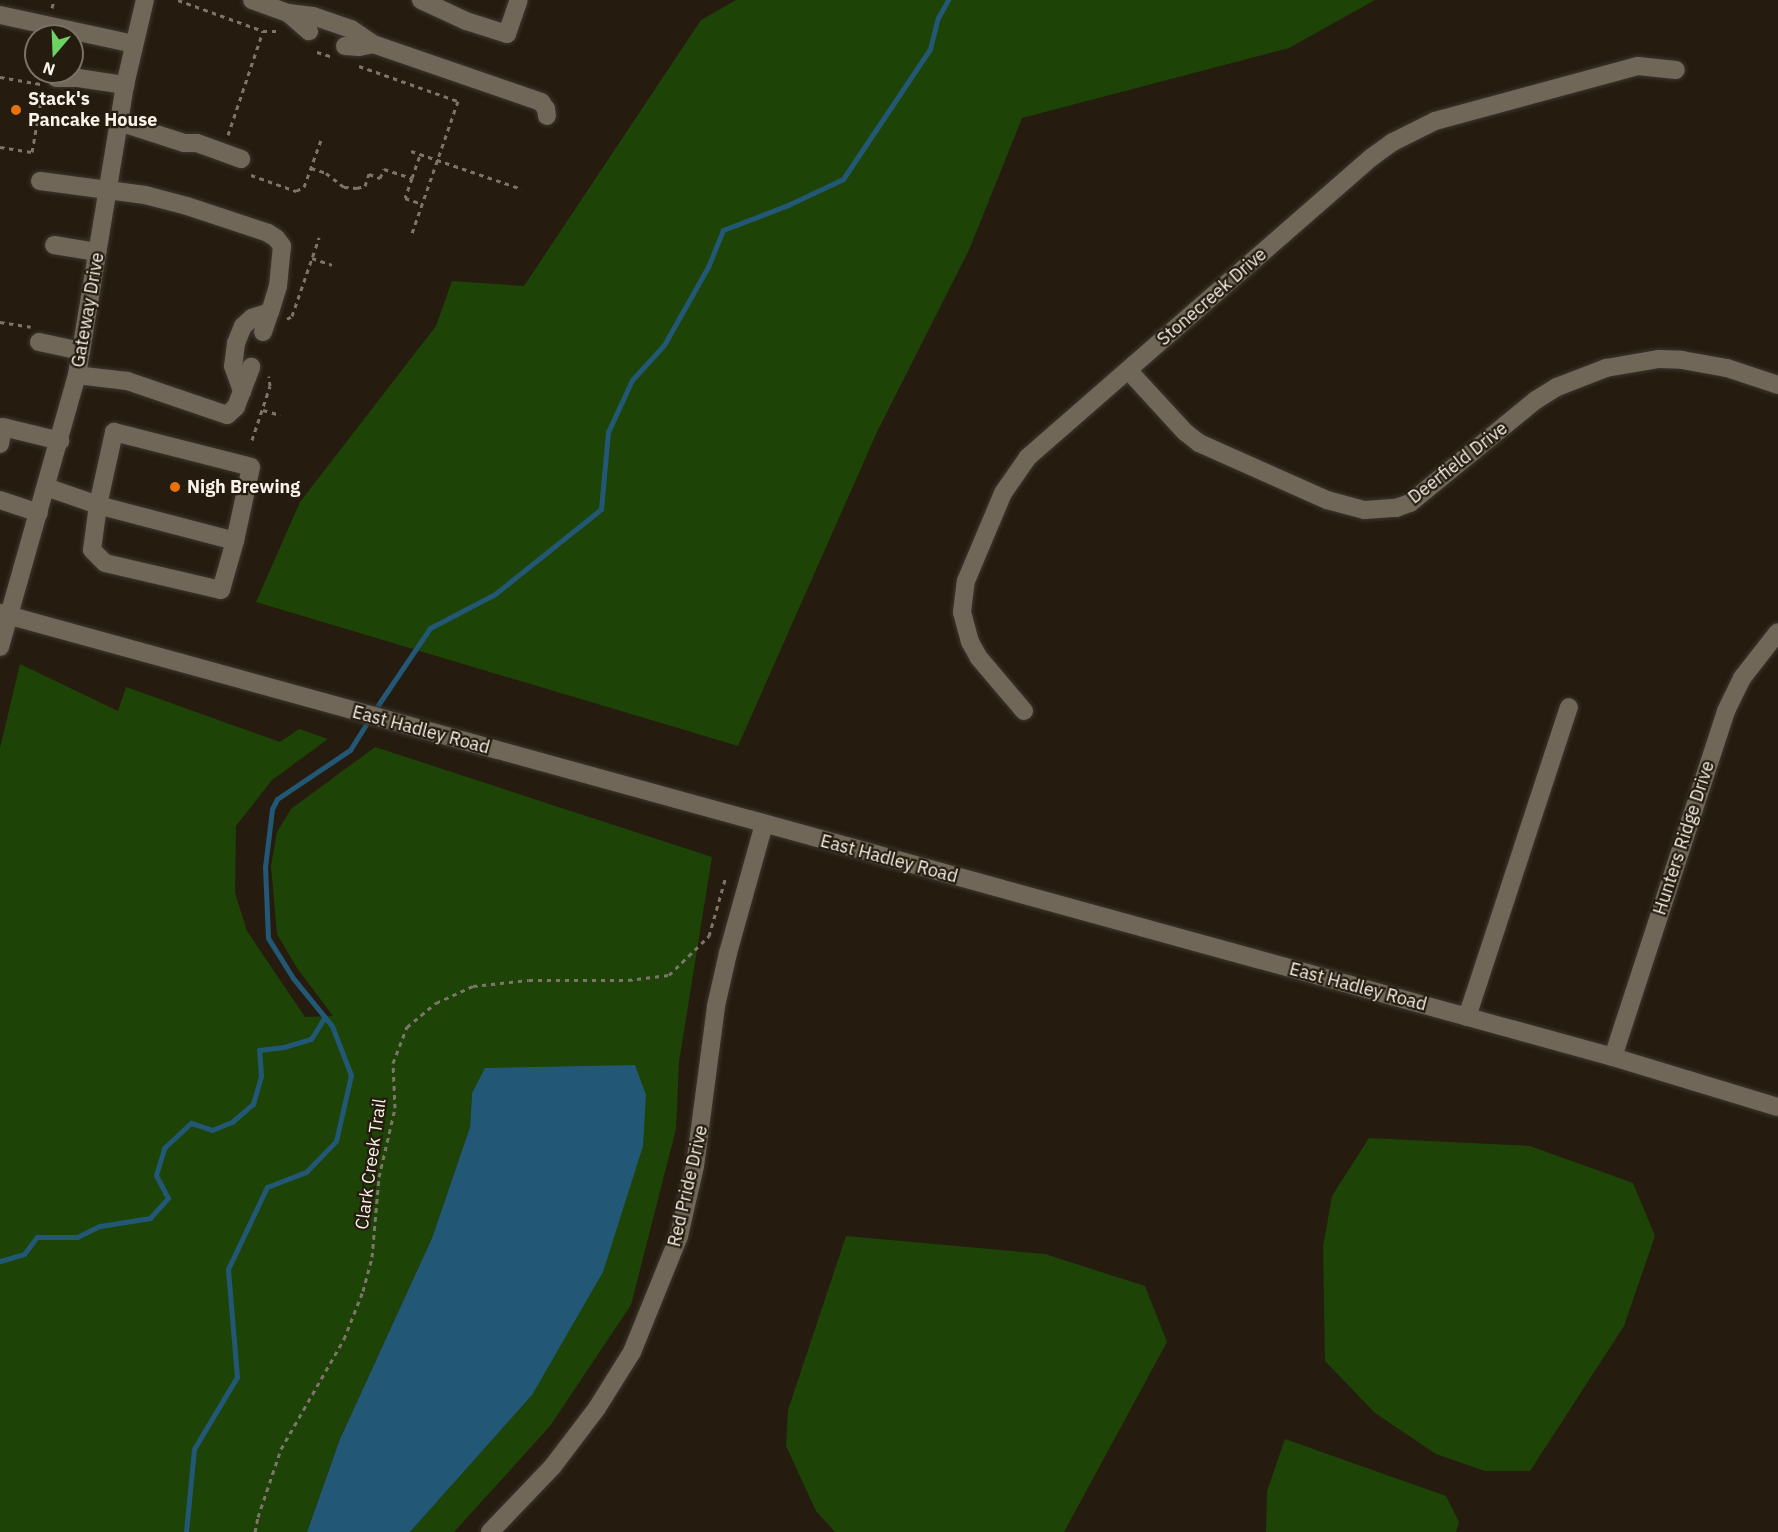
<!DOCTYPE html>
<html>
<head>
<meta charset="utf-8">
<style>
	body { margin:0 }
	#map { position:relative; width:1778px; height:1532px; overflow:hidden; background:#251c0f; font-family:"IBM Plex Sans",sans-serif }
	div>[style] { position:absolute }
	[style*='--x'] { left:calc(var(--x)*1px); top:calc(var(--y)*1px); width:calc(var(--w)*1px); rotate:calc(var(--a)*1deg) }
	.green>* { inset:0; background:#1d4306 }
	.water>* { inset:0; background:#225876 }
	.stream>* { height:5px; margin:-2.5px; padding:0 2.5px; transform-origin:2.5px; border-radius:2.5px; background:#225876 }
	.path>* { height:3px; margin-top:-1.5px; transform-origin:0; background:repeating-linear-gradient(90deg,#7d756a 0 4.5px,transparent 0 9px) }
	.roads { filter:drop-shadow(0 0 2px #3d362f) drop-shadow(0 0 2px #3d362f) }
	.minor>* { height:18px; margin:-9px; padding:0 9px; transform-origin:9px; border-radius:9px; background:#716758 }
	.dots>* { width:16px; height:16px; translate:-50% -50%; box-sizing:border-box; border:3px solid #251c0f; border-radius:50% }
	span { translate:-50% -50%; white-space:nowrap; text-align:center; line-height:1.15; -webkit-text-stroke:4.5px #251c0f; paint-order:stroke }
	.poi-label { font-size:18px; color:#f8f2e9; font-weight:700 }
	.left { translate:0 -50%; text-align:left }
	.street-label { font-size:18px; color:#f8f2e9 }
	.north { position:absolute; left:24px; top:24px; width:60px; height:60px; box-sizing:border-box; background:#251c0f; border:2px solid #797266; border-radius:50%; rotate:199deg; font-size:16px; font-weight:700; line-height:24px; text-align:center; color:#f8f2e9 }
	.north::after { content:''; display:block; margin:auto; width:21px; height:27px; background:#6dd362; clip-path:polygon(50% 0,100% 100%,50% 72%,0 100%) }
</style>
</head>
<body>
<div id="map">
	<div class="green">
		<i style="clip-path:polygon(736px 0,1375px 0,1289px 48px,1022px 118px,969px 250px,877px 432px,738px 746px,256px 602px,300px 502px,436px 326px,452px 281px,524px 286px,701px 20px)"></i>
		<i style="clip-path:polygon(20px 664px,118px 711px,126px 687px,280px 742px,299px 729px,328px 739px,272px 780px,236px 826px,235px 893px,247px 931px,305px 1017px,333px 1016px,297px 968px,277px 934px,271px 866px,277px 832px,291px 809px,375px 747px,712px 857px,679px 1062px,676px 1129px,631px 1305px,550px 1426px,454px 1532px,410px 1532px,532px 1395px,472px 1093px,470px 1127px,432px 1238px,340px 1439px,307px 1532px,0 1532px,0 748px)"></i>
		<i style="clip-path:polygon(1369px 1138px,1530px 1146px,1633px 1183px,1655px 1236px,1624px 1326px,1530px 1471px,1485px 1471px,1436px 1454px,1375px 1413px,1325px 1361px,1323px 1247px,1332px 1196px)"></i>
		<i style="clip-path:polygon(846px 1236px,1045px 1254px,1145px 1286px,1167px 1342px,1064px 1532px,835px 1532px,816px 1511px,786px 1446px,788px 1410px)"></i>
		<i style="clip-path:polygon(1285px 1439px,1446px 1496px,1459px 1522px,1456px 1532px,1266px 1532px,1267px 1491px)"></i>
	</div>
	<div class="water">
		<i style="clip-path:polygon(635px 1065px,646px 1095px,643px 1146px,603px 1272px,532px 1395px,410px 1532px,307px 1532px,340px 1439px,432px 1238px,470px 1127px,472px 1093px,485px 1068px)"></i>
	</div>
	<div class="stream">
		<i style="--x:374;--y:711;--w:100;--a:-56"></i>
		<i style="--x:430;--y:628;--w:73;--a:-27.6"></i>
		<i style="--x:495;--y:594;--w:136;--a:-38.7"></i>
		<i style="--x:601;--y:509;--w:77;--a:-84.8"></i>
		<i style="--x:608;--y:432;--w:57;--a:-65.2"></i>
		<i style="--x:632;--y:380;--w:47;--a:-47.6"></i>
		<i style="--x:664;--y:345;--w:90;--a:-60.6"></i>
		<i style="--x:708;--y:267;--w:40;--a:-68"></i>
		<i style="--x:723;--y:230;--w:70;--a:-21"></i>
		<i style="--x:788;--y:205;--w:61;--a:-25.3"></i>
		<i style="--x:843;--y:179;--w:156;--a:-56.2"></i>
		<i style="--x:930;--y:49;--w:32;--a:-76"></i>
		<i style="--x:938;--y:18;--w:21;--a:-61"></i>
		<i style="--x:0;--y:1261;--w:25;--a:-16"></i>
		<i style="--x:24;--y:1254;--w:21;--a:-53"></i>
		<i style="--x:37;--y:1237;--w:40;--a:0"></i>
		<i style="--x:77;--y:1237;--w:25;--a:-26"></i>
		<i style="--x:100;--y:1226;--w:51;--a:-9.1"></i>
		<i style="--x:150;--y:1218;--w:27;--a:-48"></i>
		<i style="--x:168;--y:1198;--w:26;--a:-118"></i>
		<i style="--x:156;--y:1175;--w:28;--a:-73"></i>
		<i style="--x:164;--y:1148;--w:37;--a:-43"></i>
		<i style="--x:191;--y:1123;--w:22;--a:18"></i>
		<i style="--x:212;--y:1130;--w:22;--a:-22"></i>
		<i style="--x:232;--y:1122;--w:28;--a:-41"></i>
		<i style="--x:253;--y:1104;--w:29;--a:-74"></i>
		<i style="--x:261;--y:1076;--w:26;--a:-94"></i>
		<i style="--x:259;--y:1050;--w:25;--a:-7"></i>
		<i style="--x:284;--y:1047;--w:28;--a:-17"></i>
		<i style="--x:311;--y:1039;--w:26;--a:-58"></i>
		<i style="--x:186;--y:1532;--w:83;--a:-84.5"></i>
		<i style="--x:194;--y:1449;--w:84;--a:-59.2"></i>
		<i style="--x:237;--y:1377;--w:108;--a:-94.8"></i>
		<i style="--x:228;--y:1269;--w:91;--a:-64.6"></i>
		<i style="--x:267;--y:1187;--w:42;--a:-21"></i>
		<i style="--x:306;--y:1172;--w:43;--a:-45.9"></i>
		<i style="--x:336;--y:1141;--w:68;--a:-77.2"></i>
		<i style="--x:351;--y:1075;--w:53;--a:-111.2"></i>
		<i style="--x:332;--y:1026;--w:62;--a:-129.1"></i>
		<i style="--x:293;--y:978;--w:47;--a:-122"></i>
		<i style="--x:268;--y:938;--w:71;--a:-92.4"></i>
		<i style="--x:265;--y:867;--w:58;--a:-83.1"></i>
		<i style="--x:272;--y:809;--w:11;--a:-63"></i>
		<i style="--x:277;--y:799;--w:88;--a:-33.9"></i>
		<i style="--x:350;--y:750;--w:36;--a:-58"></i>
	</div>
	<div class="path">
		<i style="--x:178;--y:0;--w:90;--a:20"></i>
		<i style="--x:263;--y:31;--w:16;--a:0"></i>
		<i style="--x:52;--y:8;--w:8;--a:-76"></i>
		<i style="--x:317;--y:52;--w:14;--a:17"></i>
		<i style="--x:359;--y:66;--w:105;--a:19.5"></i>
		<i style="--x:458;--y:101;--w:140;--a:109.2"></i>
		<i style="--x:0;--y:77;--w:41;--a:9.9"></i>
		<i style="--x:228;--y:135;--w:110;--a:-71.4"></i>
		<i style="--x:0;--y:147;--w:32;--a:9"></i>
		<i style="--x:32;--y:152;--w:63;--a:-79.9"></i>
		<i style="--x:411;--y:151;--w:117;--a:18.9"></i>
		<i style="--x:311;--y:168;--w:16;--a:18"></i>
		<i style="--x:326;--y:173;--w:23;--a:38"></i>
		<i style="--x:344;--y:187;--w:13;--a:4"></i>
		<i style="--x:357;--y:188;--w:8;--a:-14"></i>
		<i style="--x:365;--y:186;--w:13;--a:-72"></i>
		<i style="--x:369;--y:174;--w:12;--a:20"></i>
		<i style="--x:380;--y:178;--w:10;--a:-66"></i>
		<i style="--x:384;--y:169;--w:29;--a:18"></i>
		<i style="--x:412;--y:178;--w:21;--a:109"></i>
		<i style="--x:405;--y:198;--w:18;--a:19"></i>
		<i style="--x:251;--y:175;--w:48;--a:19.6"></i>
		<i style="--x:296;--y:191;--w:9;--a:-27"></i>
		<i style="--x:304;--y:187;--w:53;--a:-70.2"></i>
		<i style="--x:412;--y:178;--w:24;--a:-71"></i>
		<i style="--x:312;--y:258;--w:21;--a:19"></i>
		<i style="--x:287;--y:319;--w:6;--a:-31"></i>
		<i style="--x:292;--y:316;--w:83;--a:-70.9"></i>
		<i style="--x:0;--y:322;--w:31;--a:9"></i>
		<i style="--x:263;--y:410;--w:18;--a:16"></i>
		<i style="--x:252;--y:440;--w:57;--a:-71.6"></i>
		<i style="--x:270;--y:386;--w:10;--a:-96"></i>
		<i style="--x:255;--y:1532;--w:15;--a:-79"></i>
		<i style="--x:258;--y:1517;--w:72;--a:-71.3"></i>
		<i style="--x:281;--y:1449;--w:127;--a:-60.2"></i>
		<i style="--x:344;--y:1339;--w:52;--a:-68.4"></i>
		<i style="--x:363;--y:1291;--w:35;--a:-75"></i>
		<i style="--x:372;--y:1257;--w:80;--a:-85"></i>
		<i style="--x:379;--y:1177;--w:71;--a:-76.9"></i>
		<i style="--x:395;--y:1108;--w:45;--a:-92.5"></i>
		<i style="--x:393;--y:1063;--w:39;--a:-69"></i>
		<i style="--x:407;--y:1027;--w:38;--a:-40"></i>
		<i style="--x:436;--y:1003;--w:41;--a:-24.7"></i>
		<i style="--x:473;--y:986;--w:56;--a:-6.1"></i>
		<i style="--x:529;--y:980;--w:99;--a:0"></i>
		<i style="--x:628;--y:980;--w:41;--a:-7"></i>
		<i style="--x:669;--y:975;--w:56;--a:-44.3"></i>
		<i style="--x:709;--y:936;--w:62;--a:-74.2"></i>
	</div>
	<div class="roads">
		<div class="minor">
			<i style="--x:252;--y:0;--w:38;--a:20"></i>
			<i style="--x:288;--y:13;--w:25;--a:7"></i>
			<i style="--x:313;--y:16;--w:40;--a:18.9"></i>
			<i style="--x:351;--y:29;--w:27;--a:34"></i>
			<i style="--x:373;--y:44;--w:178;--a:19"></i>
			<i style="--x:541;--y:102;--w:9;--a:54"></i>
			<i style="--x:546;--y:109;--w:7;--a:82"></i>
			<i style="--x:421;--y:0;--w:50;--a:25"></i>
			<i style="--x:466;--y:21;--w:43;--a:17.6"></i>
			<i style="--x:507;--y:34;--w:36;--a:-71"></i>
			<i style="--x:288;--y:13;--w:28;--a:41"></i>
			<i style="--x:0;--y:15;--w:137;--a:12.2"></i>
			<i style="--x:345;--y:46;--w:14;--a:4"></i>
			<i style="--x:359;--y:47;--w:14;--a:-12"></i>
			<i style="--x:56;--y:78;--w:22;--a:0"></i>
			<i style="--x:78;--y:78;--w:48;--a:8.5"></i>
			<i style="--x:119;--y:122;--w:68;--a:17.9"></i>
			<i style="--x:184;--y:143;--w:13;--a:0"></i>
			<i style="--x:197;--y:143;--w:47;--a:20"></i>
			<i style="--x:40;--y:181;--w:106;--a:7.6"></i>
			<i style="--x:145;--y:195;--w:43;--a:14.7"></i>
			<i style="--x:187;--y:206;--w:85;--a:18.4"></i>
			<i style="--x:268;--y:233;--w:9;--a:32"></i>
			<i style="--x:276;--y:238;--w:10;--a:53"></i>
			<i style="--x:282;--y:246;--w:40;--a:95.7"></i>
			<i style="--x:278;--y:286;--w:27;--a:107"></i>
			<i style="--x:270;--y:312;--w:19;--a:162"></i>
			<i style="--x:252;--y:318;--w:12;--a:138"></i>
			<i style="--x:243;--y:326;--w:18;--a:112"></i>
			<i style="--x:236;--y:343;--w:23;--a:97"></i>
			<i style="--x:233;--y:366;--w:27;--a:70"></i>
			<i style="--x:242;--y:391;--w:17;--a:111"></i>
			<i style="--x:236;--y:407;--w:12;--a:138"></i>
			<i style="--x:227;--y:415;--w:106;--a:-161.2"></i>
			<i style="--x:127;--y:381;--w:50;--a:-173.2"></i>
			<i style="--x:54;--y:245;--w:44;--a:9.2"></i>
			<i style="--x:263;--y:332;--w:21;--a:-71"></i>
			<i style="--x:39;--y:342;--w:43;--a:12.1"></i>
			<i style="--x:1128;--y:370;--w:84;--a:47.4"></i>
			<i style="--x:1185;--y:432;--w:18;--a:38"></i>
			<i style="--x:1199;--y:443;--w:140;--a:24"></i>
			<i style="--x:1327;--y:500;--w:39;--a:15"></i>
			<i style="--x:1365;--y:510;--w:31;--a:-4"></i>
			<i style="--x:1396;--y:508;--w:15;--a:-20"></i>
			<i style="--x:1410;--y:503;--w:163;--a:-39.3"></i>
			<i style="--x:1536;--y:400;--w:25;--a:-32"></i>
			<i style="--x:1557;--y:387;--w:53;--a:-21.2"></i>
			<i style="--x:1606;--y:368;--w:54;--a:-9.6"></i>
			<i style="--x:1659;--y:359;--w:23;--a:2"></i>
			<i style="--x:1682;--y:360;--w:46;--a:10.1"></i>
			<i style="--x:1727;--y:368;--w:54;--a:18.4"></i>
			<i style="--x:242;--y:391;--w:26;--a:-69"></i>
			<i style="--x:0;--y:444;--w:17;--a:-80"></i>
			<i style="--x:3;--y:427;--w:59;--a:13.8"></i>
			<i style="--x:46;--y:487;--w:55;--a:19.1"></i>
			<i style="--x:98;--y:505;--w:45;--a:97.6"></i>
			<i style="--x:92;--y:550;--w:18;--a:45"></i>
			<i style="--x:105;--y:563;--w:119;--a:13.1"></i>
			<i style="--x:221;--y:590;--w:51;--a:-74.1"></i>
			<i style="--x:235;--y:541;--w:142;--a:-165.3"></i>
			<i style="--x:98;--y:505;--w:75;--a:-77.6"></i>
			<i style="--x:114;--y:432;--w:141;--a:14.3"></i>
			<i style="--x:251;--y:467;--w:76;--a:102.2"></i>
			<i style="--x:0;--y:500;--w:41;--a:18.4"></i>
			<i style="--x:0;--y:613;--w:1673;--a:15.39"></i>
			<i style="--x:1613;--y:1057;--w:172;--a:16.9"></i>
			<i style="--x:0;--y:647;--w:283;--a:-74.2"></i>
			<i style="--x:77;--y:375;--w:294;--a:-80.6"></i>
			<i style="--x:125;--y:85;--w:87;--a:-76.8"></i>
			<i style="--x:1024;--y:711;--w:70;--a:-130.3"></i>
			<i style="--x:979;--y:658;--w:18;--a:-119"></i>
			<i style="--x:970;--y:642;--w:31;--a:-105"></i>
			<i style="--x:962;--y:612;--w:31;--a:-83"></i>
			<i style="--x:966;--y:581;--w:95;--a:-67.2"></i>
			<i style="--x:1003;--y:493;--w:44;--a:-55.2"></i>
			<i style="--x:1028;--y:457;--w:456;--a:-41.1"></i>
			<i style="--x:1372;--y:157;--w:26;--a:-36"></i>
			<i style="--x:1393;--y:142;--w:47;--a:-26.6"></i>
			<i style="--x:1435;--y:121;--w:210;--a:-15.2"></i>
			<i style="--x:1638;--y:66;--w:38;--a:6"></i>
			<i style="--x:1467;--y:1017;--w:326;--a:-71.8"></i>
			<i style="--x:1613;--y:1057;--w:364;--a:-71.9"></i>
			<i style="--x:1726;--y:711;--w:37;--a:-64"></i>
			<i style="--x:1742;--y:678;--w:58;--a:-52"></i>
			<i style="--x:490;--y:1532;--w:91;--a:-46.3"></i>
			<i style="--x:553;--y:1466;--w:73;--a:-52.8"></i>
			<i style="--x:597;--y:1408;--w:66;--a:-58"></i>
			<i style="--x:632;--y:1352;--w:125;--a:-67.9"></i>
			<i style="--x:679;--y:1236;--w:72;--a:-77.1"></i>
			<i style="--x:695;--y:1166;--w:161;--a:-82.5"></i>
			<i style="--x:716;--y:1006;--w:54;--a:-77.2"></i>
			<i style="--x:728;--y:953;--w:134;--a:-74.4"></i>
		</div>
	</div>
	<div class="dots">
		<i style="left:16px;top:110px;background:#e8710a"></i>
		<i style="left:175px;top:487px;background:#e8710a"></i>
	</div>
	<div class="poi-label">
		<span class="left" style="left:28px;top:110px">Stack's<br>Pancake House</span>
		<span class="left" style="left:187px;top:487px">Nigh Brewing</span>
	</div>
	<div class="street-label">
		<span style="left:1212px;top:297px;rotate:-41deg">Stonecreek Drive</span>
		<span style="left:88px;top:310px;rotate:-80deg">Gateway Drive</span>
		<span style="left:1458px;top:463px;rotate:-38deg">Deerfield Drive</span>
		<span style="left:421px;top:730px;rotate:15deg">East Hadley Road</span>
		<span style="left:1684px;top:838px;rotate:-72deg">Hunters Ridge Drive</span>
		<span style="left:889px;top:859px;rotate:15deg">East Hadley Road</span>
		<span style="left:1358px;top:987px;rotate:15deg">East Hadley Road</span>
		<span style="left:371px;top:1164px;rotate:-82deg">Clark Creek Trail</span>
		<span style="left:688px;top:1186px;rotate:-77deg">Red Pride Drive</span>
	</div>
	<div class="north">N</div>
</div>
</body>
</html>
